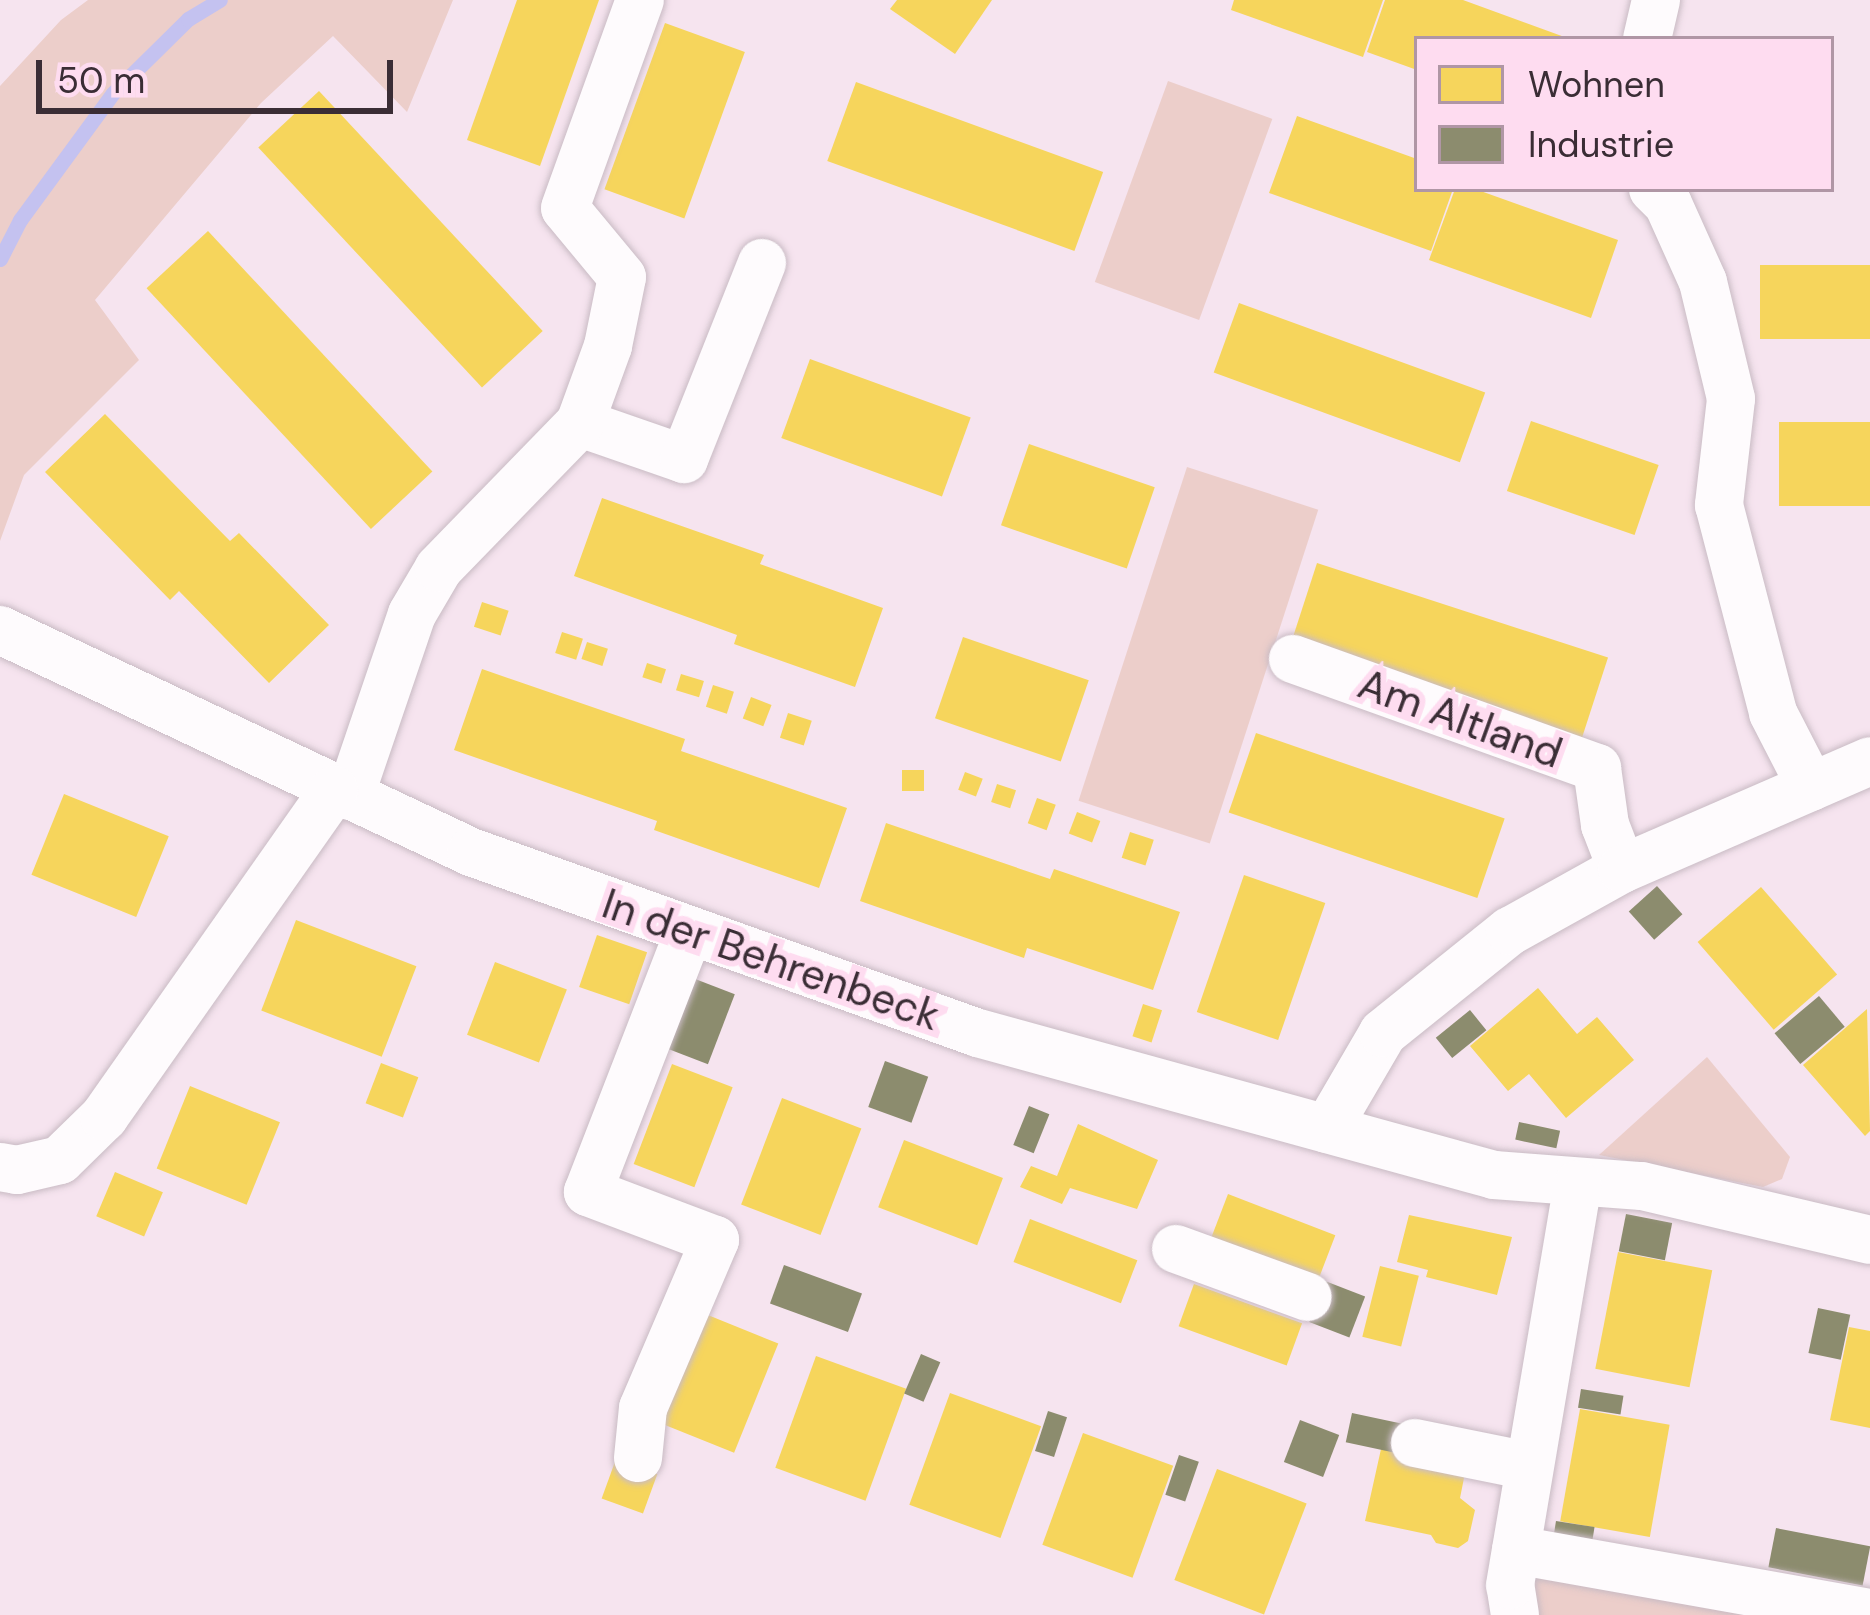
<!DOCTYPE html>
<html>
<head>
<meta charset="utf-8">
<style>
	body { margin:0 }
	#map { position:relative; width:1870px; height:1615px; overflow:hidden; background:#f6e4ef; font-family:"DM Sans",sans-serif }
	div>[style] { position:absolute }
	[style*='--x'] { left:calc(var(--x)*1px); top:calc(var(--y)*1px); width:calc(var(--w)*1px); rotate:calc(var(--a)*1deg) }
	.green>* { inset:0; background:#ecceca; transform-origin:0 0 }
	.homes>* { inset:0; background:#f6d55c; transform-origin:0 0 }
	.industry>* { inset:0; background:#8c8c6e; transform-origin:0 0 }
	.stream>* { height:15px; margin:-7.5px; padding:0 7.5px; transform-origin:7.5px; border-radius:7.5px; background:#c4c2f0 }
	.roads { filter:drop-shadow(0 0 3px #c9bbc4) drop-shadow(0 0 3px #c9bbc4) }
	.minor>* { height:48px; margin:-24px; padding:0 24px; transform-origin:24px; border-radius:24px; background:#fefbfd }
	span { translate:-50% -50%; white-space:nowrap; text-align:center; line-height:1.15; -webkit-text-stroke:12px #fedcf0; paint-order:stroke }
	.street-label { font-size:42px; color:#3a2d35 }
	.legend { position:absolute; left:1414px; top:36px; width:420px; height:156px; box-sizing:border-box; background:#fedcf0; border:3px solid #b096a5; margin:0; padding:15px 21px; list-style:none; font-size:36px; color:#3a2d35 }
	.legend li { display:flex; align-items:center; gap:24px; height:60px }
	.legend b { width:60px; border:3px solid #b096a5 }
	.scale { position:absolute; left:36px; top:60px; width:357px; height:54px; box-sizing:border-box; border:6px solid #3a2d35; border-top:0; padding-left:15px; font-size:36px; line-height:42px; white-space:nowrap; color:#3a2d35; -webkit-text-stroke:9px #fedcf0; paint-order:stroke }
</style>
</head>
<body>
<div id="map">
	<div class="green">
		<i style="clip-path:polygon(88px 0,453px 0,407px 112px,333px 36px,261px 103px,95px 300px,139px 360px,24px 475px,0 541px,0 86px,61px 20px)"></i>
		<i style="left:1168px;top:81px;width:111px;height:214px;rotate:20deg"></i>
		<i style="left:1187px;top:467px;width:138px;height:351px;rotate:18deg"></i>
		<i style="clip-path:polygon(1707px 1057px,1790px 1157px,1782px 1179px,1763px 1187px,1599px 1155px)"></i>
		<i style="clip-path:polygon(1521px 1567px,1776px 1615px,1520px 1615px)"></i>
	</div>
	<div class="homes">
		<i style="clip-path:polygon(517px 0,599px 0,540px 166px,467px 140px)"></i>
		<i style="clip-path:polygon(897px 0,992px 0,955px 54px,890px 9px)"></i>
		<i style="clip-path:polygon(1234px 0,1383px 0,1363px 57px,1231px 10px)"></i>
		<i style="clip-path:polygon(1385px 0,1463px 0,1570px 39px,1417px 39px,1417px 70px,1367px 52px)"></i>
		<i style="left:665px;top:23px;width:85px;height:177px;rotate:20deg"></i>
		<i style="left:856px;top:82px;width:263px;height:84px;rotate:20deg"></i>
		<i style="left:319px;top:91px;width:328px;height:83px;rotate:47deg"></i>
		<i style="clip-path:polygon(1297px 116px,1417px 159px,1417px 189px,1453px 189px,1431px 251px,1269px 193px)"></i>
		<i style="clip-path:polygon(1455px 189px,1475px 189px,1618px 240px,1591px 318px,1429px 260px)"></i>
		<i style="left:208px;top:231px;width:329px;height:84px;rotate:47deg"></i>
		<i style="left:1870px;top:265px;width:74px;height:110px;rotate:90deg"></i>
		<i style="left:1239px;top:303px;width:262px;height:74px;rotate:20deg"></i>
		<i style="left:810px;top:359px;width:171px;height:84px;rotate:20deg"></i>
		<i style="clip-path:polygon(105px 414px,230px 541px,239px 533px,329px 625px,269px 683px,179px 591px,170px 600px,45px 472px)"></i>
		<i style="left:1531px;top:421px;width:135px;height:74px;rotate:19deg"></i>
		<i style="left:1870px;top:422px;width:84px;height:91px;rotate:90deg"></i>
		<i style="left:1029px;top:444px;width:133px;height:86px;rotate:19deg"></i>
		<i style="clip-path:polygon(602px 498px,764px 555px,760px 564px,883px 608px,855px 687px,734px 644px,737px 635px,574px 576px)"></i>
		<i style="left:1317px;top:563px;width:306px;height:84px;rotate:18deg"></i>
		<i style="left:482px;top:602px;width:28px;height:26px;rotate:18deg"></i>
		<i style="left:562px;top:632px;width:22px;height:22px;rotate:18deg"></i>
		<i style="left:963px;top:637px;width:133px;height:86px;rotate:19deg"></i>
		<i style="left:587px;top:642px;width:22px;height:18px;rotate:18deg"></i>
		<i style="left:647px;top:663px;width:20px;height:15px;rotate:18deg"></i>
		<i style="clip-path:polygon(482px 669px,685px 739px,681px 751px,847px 808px,819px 888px,654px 830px,657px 821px,454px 750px)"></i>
		<i style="left:681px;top:674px;width:24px;height:17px;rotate:17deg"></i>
		<i style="left:713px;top:685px;width:22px;height:23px;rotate:18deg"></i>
		<i style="left:751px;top:697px;width:22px;height:23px;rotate:21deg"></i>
		<i style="left:788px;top:713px;width:25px;height:26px;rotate:18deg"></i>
		<i style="left:1256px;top:733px;width:263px;height:84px;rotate:19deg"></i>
		<i style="left:902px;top:770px;width:22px;height:21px"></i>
		<i style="left:965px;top:772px;width:19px;height:19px;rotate:21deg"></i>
		<i style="left:997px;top:784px;width:20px;height:19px;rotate:18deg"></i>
		<i style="left:64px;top:794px;width:113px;height:87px;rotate:22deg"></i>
		<i style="left:1037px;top:798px;width:20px;height:27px;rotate:20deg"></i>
		<i style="left:1077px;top:812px;width:25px;height:23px;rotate:21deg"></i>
		<i style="clip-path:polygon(886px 823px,1050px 879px,1054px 869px,1180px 912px,1153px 990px,1027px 948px,1024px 958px,860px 901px)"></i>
		<i style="left:1130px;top:832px;width:25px;height:27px;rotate:18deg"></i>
		<i style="left:1244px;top:875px;width:86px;height:145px;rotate:19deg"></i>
		<i style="left:1761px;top:887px;width:116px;height:84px;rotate:49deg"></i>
		<i style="left:296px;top:920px;width:129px;height:97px;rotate:21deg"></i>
		<i style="left:597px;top:935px;width:53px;height:55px;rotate:19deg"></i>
		<i style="left:495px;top:962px;width:77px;height:78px;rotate:21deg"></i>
		<i style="clip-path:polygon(1538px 988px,1577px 1034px,1597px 1017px,1634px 1060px,1566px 1118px,1529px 1074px,1508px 1091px,1470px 1046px)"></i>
		<i style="left:1143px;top:1004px;width:20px;height:34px;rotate:18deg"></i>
		<i style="clip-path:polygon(1867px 1009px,1870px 1131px,1865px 1136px,1803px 1065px)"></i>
		<i style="left:381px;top:1063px;width:40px;height:43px;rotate:21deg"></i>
		<i style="left:672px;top:1064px;width:65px;height:107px;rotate:21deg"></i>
		<i style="left:190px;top:1086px;width:97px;height:89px;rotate:22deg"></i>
		<i style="left:782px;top:1098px;width:85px;height:114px;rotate:21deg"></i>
		<i style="clip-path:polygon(1078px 1124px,1158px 1160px,1137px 1209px,1070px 1188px,1062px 1204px,1020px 1187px,1031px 1166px,1057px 1176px)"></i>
		<i style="left:904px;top:1140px;width:106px;height:72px;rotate:21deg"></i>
		<i style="left:115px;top:1172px;width:52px;height:48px;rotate:23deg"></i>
		<i style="left:1228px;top:1194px;width:115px;height:46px;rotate:21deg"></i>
		<i style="clip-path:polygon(1409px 1215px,1512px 1237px,1497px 1295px,1426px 1277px,1428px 1270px,1397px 1262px)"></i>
		<i style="left:1030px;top:1219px;width:115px;height:46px;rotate:21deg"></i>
		<i style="left:1618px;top:1252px;width:96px;height:119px;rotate:11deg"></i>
		<i style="left:1380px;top:1266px;width:40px;height:73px;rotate:14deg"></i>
		<i style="left:1194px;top:1284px;width:115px;height:45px;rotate:20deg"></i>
		<i style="left:693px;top:1309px;width:92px;height:118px;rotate:22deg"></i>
		<i style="clip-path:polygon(1849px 1327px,1870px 1331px,1870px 1428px,1830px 1420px)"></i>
		<i style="left:816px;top:1356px;width:96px;height:119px;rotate:20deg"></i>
		<i style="left:950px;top:1393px;width:97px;height:119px;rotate:20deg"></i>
		<i style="left:1580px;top:1409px;width:91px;height:114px;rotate:10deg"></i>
		<i style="left:1083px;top:1433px;width:96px;height:119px;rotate:20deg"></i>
		<i style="clip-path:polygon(1381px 1449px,1466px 1468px,1460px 1498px,1475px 1510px,1468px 1541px,1458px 1548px,1436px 1543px,1431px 1535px,1365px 1521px)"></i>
		<i style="left:616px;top:1459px;width:44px;height:42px;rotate:20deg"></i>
		<i style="left:1217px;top:1469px;width:96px;height:119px;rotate:21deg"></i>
	</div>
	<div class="industry">
		<i style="left:1657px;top:886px;width:38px;height:38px;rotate:48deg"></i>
		<i style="left:690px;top:977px;width:48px;height:75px;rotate:21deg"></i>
		<i style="left:1819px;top:996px;width:40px;height:58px;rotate:50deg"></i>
		<i style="left:1470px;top:1010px;width:26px;height:44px;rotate:51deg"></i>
		<i style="left:885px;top:1061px;width:46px;height:49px;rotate:20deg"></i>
		<i style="left:1029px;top:1106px;width:22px;height:42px;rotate:22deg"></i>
		<i style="left:1519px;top:1122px;width:42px;height:18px;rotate:12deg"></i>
		<i style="left:1626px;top:1214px;width:47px;height:38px;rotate:11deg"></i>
		<i style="left:784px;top:1265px;width:83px;height:41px;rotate:20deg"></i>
		<i style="left:1325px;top:1281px;width:43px;height:44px;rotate:21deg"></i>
		<i style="left:1818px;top:1308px;width:33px;height:46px;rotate:12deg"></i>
		<i style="left:921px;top:1354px;width:21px;height:43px;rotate:23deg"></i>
		<i style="left:1581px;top:1389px;width:43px;height:19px;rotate:9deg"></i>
		<i style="left:1048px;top:1411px;width:20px;height:42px;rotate:18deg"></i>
		<i style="left:1352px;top:1413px;width:61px;height:30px;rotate:12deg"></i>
		<i style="left:1300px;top:1420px;width:42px;height:45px;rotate:21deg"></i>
		<i style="left:1179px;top:1455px;width:21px;height:42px;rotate:19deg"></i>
		<i style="left:1556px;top:1521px;width:39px;height:20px;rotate:9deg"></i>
		<i style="left:1776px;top:1528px;width:96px;height:40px;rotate:11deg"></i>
	</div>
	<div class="stream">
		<i style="--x:0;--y:259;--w:44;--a:-62.9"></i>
		<i style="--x:20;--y:220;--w:157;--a:-53.8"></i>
		<i style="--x:113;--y:93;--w:105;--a:-44.6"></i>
		<i style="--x:188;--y:19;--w:37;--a:-31"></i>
	</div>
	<div class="roads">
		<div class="minor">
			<i style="--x:1647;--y:39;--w:40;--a:-77"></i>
			<i style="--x:1653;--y:189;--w:21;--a:45"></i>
			<i style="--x:1668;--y:204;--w:85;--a:65.8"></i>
			<i style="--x:1703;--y:282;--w:120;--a:76.5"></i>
			<i style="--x:1731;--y:399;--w:107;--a:96.5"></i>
			<i style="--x:1719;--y:505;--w:215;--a:75.4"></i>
			<i style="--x:1773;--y:713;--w:83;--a:62.8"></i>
			<i style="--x:580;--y:423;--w:110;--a:19.1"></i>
			<i style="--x:684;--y:459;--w:211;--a:-68.3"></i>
			<i style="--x:0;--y:630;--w:521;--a:25.24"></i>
			<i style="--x:471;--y:852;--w:538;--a:19.65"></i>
			<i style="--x:978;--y:1033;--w:535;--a:15.39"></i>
			<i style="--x:1494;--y:1175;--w:148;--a:4.3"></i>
			<i style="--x:1642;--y:1186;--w:234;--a:13.3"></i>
			<i style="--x:1293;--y:659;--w:323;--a:19.7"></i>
			<i style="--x:1597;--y:768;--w:58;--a:82"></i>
			<i style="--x:1605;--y:825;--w:47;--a:68.9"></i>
			<i style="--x:350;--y:796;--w:192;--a:-71.2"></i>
			<i style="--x:412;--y:614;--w:53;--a:-59.6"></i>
			<i style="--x:439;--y:568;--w:202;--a:-45.8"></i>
			<i style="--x:580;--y:423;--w:82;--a:-70"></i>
			<i style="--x:608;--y:346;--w:70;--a:-78.5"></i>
			<i style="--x:622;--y:277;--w:89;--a:-129.6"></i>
			<i style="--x:565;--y:208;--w:221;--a:-70.2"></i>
			<i style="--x:1327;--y:1129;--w:111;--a:-59.7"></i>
			<i style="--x:1383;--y:1033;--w:163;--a:-38.8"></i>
			<i style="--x:1510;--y:931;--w:128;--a:-29"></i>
			<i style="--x:1622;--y:869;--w:270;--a:-23.5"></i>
			<i style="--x:0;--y:1167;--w:17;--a:10"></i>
			<i style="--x:17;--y:1170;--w:44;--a:-13.1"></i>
			<i style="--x:60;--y:1160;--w:62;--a:-44.3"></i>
			<i style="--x:104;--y:1117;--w:400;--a:-54.9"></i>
			<i style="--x:1176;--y:1249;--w:140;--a:20"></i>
			<i style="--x:1415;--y:1443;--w:116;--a:11.4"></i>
			<i style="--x:638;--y:1458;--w:50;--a:-84.3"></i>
			<i style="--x:643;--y:1408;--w:183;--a:-66.8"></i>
			<i style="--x:715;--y:1240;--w:136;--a:-159.3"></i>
			<i style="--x:588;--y:1192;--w:277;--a:-68.8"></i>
			<i style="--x:1516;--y:1550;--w:360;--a:10.1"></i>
			<i style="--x:1515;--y:1615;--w:30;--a:-99"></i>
			<i style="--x:1510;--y:1585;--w:406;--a:-80.4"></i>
		</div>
	</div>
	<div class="street-label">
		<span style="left:1460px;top:719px;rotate:20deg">Am Altland</span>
		<span style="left:771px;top:960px;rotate:19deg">In der Behrenbeck</span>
	</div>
	<ul class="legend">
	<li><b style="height:33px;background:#f6d55c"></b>Wohnen</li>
	<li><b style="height:33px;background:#8c8c6e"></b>Industrie</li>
	</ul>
	<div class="scale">50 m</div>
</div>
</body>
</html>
